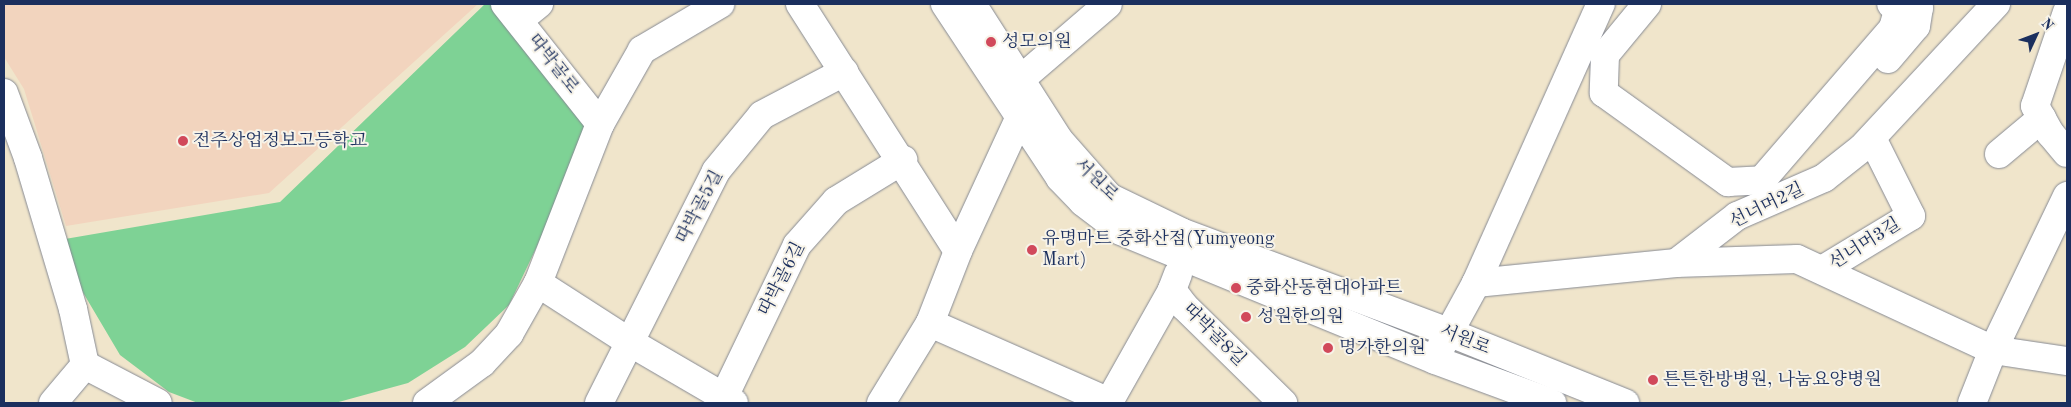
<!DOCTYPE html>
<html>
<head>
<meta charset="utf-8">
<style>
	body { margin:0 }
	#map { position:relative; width:2071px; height:407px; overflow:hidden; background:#f0e5cb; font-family:"Old Standard TT","Noto Serif KR",serif }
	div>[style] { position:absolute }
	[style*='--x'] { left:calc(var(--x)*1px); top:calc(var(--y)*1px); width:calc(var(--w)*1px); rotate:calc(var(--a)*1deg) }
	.built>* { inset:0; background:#f2d4be }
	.green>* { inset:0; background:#7ed295 }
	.roads { filter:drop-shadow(0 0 1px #868a94) drop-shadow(0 0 1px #868a94) }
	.minor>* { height:28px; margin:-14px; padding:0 14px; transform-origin:14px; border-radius:14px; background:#fff }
	.dots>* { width:14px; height:14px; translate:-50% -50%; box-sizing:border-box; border:2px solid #f7f3e8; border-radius:50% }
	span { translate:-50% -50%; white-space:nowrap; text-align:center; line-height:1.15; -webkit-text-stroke:4px #f7f3e8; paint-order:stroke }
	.poi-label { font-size:18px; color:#1b2f5e }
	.left { translate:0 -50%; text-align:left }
	.street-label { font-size:18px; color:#1b2f5e }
	.frame { position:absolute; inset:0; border:5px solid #1b2f5e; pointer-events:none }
	.north { position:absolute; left:2011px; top:10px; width:50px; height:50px; -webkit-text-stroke:4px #f7f3e8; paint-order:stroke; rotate:47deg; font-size:14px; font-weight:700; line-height:20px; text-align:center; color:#1b2f5e }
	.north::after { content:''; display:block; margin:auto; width:18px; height:22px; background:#1b2f5e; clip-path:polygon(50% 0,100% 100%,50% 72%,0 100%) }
</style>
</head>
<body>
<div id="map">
	<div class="built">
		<i style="clip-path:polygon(4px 4px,478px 4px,269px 193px,66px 226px,24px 89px,4px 57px)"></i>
	</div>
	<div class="green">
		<i style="clip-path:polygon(485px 4px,497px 4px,593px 129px,509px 305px,465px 347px,408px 383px,335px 403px,198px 403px,169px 392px,120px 355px,75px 279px,65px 239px,280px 202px)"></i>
	</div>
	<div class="roads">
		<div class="minor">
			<i style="--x:505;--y:4;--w:153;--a:51.6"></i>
			<i style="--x:800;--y:4;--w:293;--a:57.4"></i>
			<i style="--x:945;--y:4;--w:209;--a:56.5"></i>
			<i style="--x:1060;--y:178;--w:33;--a:46"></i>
			<i style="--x:1083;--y:202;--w:48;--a:37.3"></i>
			<i style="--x:1121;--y:231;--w:339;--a:22.3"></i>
			<i style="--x:1435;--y:360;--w:125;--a:20.2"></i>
			<i style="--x:972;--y:4;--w:161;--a:57.4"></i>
			<i style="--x:1059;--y:140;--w:76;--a:48.7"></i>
			<i style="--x:1109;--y:197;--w:80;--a:25.9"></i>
			<i style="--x:1181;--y:232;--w:285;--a:20.5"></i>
			<i style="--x:1448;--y:332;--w:191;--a:21.9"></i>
			<i style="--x:1647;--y:4;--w:66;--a:129.5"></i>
			<i style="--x:1605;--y:55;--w:38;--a:92"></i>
			<i style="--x:1604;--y:93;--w:153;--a:35.7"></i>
			<i style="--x:1728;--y:182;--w:34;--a:-3"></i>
			<i style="--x:1762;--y:180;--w:201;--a:-49.2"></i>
			<i style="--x:1893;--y:28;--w:19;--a:-74"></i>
			<i style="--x:1898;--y:10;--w:9;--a:-139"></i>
			<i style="--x:2067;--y:12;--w:99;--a:108.8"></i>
			<i style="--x:2035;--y:106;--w:31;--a:61"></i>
			<i style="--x:2050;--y:133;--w:26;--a:50"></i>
			<i style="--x:519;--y:20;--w:26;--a:-39"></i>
			<i style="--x:1888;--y:59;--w:43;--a:-49.7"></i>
			<i style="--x:1916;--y:26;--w:18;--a:-81"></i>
			<i style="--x:1919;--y:8;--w:6;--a:-141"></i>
			<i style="--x:1007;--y:91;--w:133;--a:-40.7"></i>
			<i style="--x:4;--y:93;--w:69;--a:69.7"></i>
			<i style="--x:28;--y:158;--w:158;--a:73.4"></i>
			<i style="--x:73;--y:309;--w:57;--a:77.9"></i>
			<i style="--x:85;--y:365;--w:82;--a:27.5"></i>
			<i style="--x:1999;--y:154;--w:56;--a:-39.9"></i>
			<i style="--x:1676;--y:263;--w:77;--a:-37.6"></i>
			<i style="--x:1737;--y:216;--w:95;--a:-23.6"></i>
			<i style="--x:1824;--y:178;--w:48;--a:-38.3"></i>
			<i style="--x:1862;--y:148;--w:197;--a:-47.1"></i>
			<i style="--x:1822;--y:270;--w:104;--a:-31.2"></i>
			<i style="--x:1911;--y:216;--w:87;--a:-116.6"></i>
			<i style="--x:1178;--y:274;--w:17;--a:111"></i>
			<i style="--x:1172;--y:290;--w:20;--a:53"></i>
			<i style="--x:1184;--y:306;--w:139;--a:44.4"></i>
			<i style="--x:538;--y:283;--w:111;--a:32.8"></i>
			<i style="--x:631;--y:343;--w:119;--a:30.2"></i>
			<i style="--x:1476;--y:283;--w:201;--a:-5.7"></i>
			<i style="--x:1676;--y:263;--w:121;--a:-1.9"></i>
			<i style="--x:1797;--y:259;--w:216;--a:24.9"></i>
			<i style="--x:1993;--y:350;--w:75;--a:8.5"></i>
			<i style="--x:930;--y:323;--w:196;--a:23.8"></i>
			<i style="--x:1109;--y:402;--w:129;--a:-60.6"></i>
			<i style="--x:1441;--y:347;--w:73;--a:-61.3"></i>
			<i style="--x:1476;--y:283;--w:306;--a:-65.9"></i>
			<i style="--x:53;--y:403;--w:50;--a:-49.9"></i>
			<i style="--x:427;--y:403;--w:68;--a:-36"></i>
			<i style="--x:482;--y:363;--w:40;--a:-47"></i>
			<i style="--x:509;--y:334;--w:59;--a:-60.4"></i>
			<i style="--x:538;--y:283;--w:171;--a:-68.7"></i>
			<i style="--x:600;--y:124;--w:85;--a:-60.4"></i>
			<i style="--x:642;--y:50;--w:91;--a:-30.5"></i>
			<i style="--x:599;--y:403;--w:260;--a:-63.2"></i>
			<i style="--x:716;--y:171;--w:72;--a:-50.6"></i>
			<i style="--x:762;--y:115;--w:93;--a:-27.7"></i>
			<i style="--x:721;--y:403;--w:175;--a:-64.3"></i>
			<i style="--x:797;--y:245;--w:59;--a:-48.4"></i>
			<i style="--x:836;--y:201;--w:79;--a:-31.5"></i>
			<i style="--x:881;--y:403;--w:94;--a:-58.5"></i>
			<i style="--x:930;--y:323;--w:77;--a:-68.7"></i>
			<i style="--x:958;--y:251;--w:162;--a:-65.2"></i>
			<i style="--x:1972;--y:403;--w:57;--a:-68.4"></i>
			<i style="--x:1993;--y:350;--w:171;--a:-64.3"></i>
		</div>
	</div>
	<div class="dots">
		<i style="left:991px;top:42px;background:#d1495b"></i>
		<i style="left:183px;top:141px;background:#d1495b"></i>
		<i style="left:1032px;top:250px;background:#d1495b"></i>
		<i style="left:1236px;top:288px;background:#d1495b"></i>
		<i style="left:1246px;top:317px;background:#d1495b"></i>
		<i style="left:1328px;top:348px;background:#d1495b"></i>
		<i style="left:1653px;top:380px;background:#d1495b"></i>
	</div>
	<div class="poi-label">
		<span class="left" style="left:1002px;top:42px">성모의원</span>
		<span class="left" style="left:193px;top:141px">전주상업정보고등학교</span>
		<span class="left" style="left:1042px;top:250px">유명마트 중화산점(Yumyeong<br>Mart)</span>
		<span class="left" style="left:1246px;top:288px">중화산동현대아파트</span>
		<span class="left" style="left:1257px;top:317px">성원한의원</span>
		<span class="left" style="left:1339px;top:348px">명가한의원</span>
		<span class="left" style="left:1663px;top:380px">튼튼한방병원, 나눔요양병원</span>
	</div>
	<div class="street-label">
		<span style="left:553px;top:64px;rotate:52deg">따박골로</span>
		<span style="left:1096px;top:180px;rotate:44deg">서원로</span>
		<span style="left:1767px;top:206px;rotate:-26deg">선너머2길</span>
		<span style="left:700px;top:207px;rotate:-62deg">따박골5길</span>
		<span style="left:1865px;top:244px;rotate:-32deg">선너머3길</span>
		<span style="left:782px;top:279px;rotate:-63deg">따박골6길</span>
		<span style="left:1214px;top:335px;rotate:45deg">따박골8길</span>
		<span style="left:1465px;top:340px;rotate:22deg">서원로</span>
	</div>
	<div class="frame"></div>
	<div class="north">N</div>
</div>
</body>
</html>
